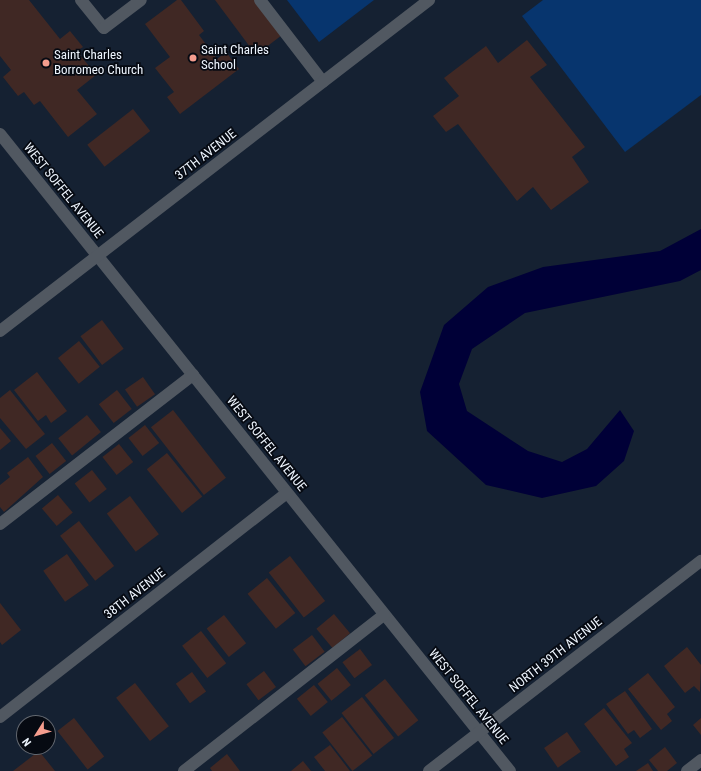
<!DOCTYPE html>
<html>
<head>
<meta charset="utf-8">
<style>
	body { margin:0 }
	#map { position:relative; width:701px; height:771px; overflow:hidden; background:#152132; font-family:"Roboto Condensed",sans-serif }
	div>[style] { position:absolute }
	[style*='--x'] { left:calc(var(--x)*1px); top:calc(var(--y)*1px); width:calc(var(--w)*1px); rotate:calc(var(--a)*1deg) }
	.green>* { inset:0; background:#07356e }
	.water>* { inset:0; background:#000037 }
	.building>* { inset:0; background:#402824; transform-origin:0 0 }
	.minor>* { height:12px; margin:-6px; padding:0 6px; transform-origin:6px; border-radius:6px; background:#515861 }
	.dots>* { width:11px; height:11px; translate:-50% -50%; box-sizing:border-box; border:2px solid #060a12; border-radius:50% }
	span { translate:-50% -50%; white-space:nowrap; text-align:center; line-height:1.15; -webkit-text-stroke:3.5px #060a12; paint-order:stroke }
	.poi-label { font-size:13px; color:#eef5fe }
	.left { translate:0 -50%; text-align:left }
	.street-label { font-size:13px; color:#eef5fe }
	.north { position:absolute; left:16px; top:715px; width:40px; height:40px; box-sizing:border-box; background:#060a12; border:1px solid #636870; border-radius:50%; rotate:233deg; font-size:11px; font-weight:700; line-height:16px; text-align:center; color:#eef5fe }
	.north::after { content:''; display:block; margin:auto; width:14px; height:18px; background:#f59d8e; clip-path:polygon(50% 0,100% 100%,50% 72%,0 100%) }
</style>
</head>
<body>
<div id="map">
	<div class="green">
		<i style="clip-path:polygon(287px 0,374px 0,319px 42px)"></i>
		<i style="clip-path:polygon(543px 0,701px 0,701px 95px,625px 152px,522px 16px)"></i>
	</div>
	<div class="water">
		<i style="clip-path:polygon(701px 229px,701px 270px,680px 281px,525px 313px,472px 349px,459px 384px,467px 411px,528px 451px,562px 462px,587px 449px,620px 410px,634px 431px,624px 461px,596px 486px,542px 498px,486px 485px,427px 431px,420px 392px,444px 325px,488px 287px,543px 267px,660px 251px)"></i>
	</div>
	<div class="building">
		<i style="clip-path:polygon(0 0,29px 0,60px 39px,70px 31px,83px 47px,77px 51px,96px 75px,77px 90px,97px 114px,68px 137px,40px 101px,34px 105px,24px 92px,18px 96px,3px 77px,11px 70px,0 56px)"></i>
		<i style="clip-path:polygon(177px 0,181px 0,204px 31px,199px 35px,217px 59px,226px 52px,239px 69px,180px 114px,167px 97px,174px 92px,155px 68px,170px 57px,145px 24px)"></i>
		<i style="clip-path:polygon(215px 0,255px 0,282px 35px,256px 55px)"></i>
		<i style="clip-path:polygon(527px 40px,547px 65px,530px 77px,585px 147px,572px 157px,589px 182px,551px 210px,533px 187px,517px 201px,458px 124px,446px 132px,433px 116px,459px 96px,444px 78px,486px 46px,498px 63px)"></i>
		<i style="left:133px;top:109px;width:28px;height:58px;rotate:52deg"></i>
		<i style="left:102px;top:320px;width:36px;height:27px;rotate:53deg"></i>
		<i style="left:79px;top:341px;width:33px;height:27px;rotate:51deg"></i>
		<i style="clip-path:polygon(37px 372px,67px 411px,51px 423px,46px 415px,38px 421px,14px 390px)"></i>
		<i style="left:143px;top:377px;width:21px;height:22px;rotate:55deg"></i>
		<i style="clip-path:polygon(10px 390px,45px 434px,26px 449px,0 418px,0 398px)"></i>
		<i style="left:117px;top:390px;width:24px;height:23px;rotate:52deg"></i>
		<i style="left:173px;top:410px;width:86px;height:28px;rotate:52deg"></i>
		<i style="left:87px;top:415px;width:22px;height:37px;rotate:51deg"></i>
		<i style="left:145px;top:425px;width:23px;height:21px;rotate:52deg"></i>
		<i style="clip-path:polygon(0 428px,11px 441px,0 450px)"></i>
		<i style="left:52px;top:443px;width:23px;height:21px;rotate:52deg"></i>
		<i style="left:119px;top:444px;width:23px;height:21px;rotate:52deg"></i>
		<i style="left:167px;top:453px;width:56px;height:26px;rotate:51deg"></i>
		<i style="clip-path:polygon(28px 457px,43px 477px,4px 512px,0 507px,0 485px,10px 477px,7px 473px)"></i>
		<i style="left:92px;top:470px;width:24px;height:22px;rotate:52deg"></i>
		<i style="left:58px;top:495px;width:23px;height:21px;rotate:50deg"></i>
		<i style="left:130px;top:496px;width:48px;height:29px;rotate:53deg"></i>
		<i style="left:79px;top:521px;width:57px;height:24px;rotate:52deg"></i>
		<i style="left:67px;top:554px;width:38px;height:29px;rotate:55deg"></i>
		<i style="left:290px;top:556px;width:57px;height:27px;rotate:52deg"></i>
		<i style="left:267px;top:578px;width:45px;height:25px;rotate:51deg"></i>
		<i style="clip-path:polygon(0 603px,21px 630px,2px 645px,0 642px)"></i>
		<i style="left:334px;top:614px;width:25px;height:23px;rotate:50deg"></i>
		<i style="left:224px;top:615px;width:36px;height:22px;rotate:52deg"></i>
		<i style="left:201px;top:631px;width:41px;height:24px;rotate:52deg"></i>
		<i style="left:312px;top:635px;width:21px;height:24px;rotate:53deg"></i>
		<i style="clip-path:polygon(687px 647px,701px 665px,700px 692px,694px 686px,685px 693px,664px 666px)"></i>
		<i style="left:360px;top:649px;width:20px;height:22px;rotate:53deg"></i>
		<i style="left:337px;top:668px;width:22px;height:25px;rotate:51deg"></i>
		<i style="left:264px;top:671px;width:20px;height:22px;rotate:53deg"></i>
		<i style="left:192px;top:672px;width:24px;height:20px;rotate:54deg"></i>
		<i style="clip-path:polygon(648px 673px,675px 707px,667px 714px,672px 721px,661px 730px,628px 689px)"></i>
		<i style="left:385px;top:679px;width:53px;height:26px;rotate:51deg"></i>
		<i style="left:135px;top:683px;width:55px;height:24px;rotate:52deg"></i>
		<i style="left:314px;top:685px;width:22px;height:22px;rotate:51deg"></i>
		<i style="clip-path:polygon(625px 691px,652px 729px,640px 738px,634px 730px,628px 734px,606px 704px)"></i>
		<i style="left:362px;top:697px;width:52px;height:26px;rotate:52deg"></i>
		<i style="clip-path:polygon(604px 708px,632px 743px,624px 749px,629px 757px,616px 766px,584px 724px)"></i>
		<i style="left:342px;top:717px;width:49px;height:25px;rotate:52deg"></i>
		<i style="left:74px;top:718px;width:49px;height:21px;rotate:52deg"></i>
		<i style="clip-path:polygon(701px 718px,701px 735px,693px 725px)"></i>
		<i style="left:567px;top:732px;width:24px;height:28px;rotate:55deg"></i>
		<i style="clip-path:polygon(330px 745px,350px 771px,325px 771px,314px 757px)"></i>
		<i style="clip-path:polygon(665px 747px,677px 763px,667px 771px,658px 771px,649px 760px)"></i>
		<i style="clip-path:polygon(39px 751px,55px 771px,13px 771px)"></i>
		<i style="clip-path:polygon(227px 754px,240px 771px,212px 771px,210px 768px)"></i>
		<i style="clip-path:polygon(303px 761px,311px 771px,291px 771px)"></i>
		<i style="clip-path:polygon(648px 763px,653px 771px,636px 771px)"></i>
	</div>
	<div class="minor">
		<i style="--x:81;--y:0;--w:36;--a:51"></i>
		<i style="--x:104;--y:28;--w:46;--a:-37.1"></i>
		<i style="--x:260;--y:0;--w:103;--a:52.5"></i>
		<i style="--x:0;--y:134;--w:816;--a:51.32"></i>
		<i style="--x:0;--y:331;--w:542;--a:-37.65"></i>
		<i style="--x:0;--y:524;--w:244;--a:-37.7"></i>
		<i style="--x:0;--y:717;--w:364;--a:-38"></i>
		<i style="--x:184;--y:771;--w:254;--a:-38"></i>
		<i style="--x:429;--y:771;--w:344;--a:-37.7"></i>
		<i style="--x:687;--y:771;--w:18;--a:-38"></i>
	</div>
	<div class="dots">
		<i style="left:193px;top:58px;background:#f59d8e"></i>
		<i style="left:46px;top:63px;background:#f59d8e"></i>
	</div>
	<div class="poi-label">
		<span class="left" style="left:201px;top:58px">Saint Charles<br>School</span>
		<span class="left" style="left:54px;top:63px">Saint Charles<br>Borromeo Church</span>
	</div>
	<div class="street-label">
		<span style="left:206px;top:155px;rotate:-38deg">37TH AVENUE</span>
		<span style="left:63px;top:191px;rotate:51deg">WEST SOFFEL AVENUE</span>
		<span style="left:266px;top:444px;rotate:51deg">WEST SOFFEL AVENUE</span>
		<span style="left:135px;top:594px;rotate:-38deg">38TH AVENUE</span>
		<span style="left:556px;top:655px;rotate:-38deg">NORTH 39TH AVENUE</span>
		<span style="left:468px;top:697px;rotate:51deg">WEST SOFFEL AVENUE</span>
	</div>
	<div class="north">N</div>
</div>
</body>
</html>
